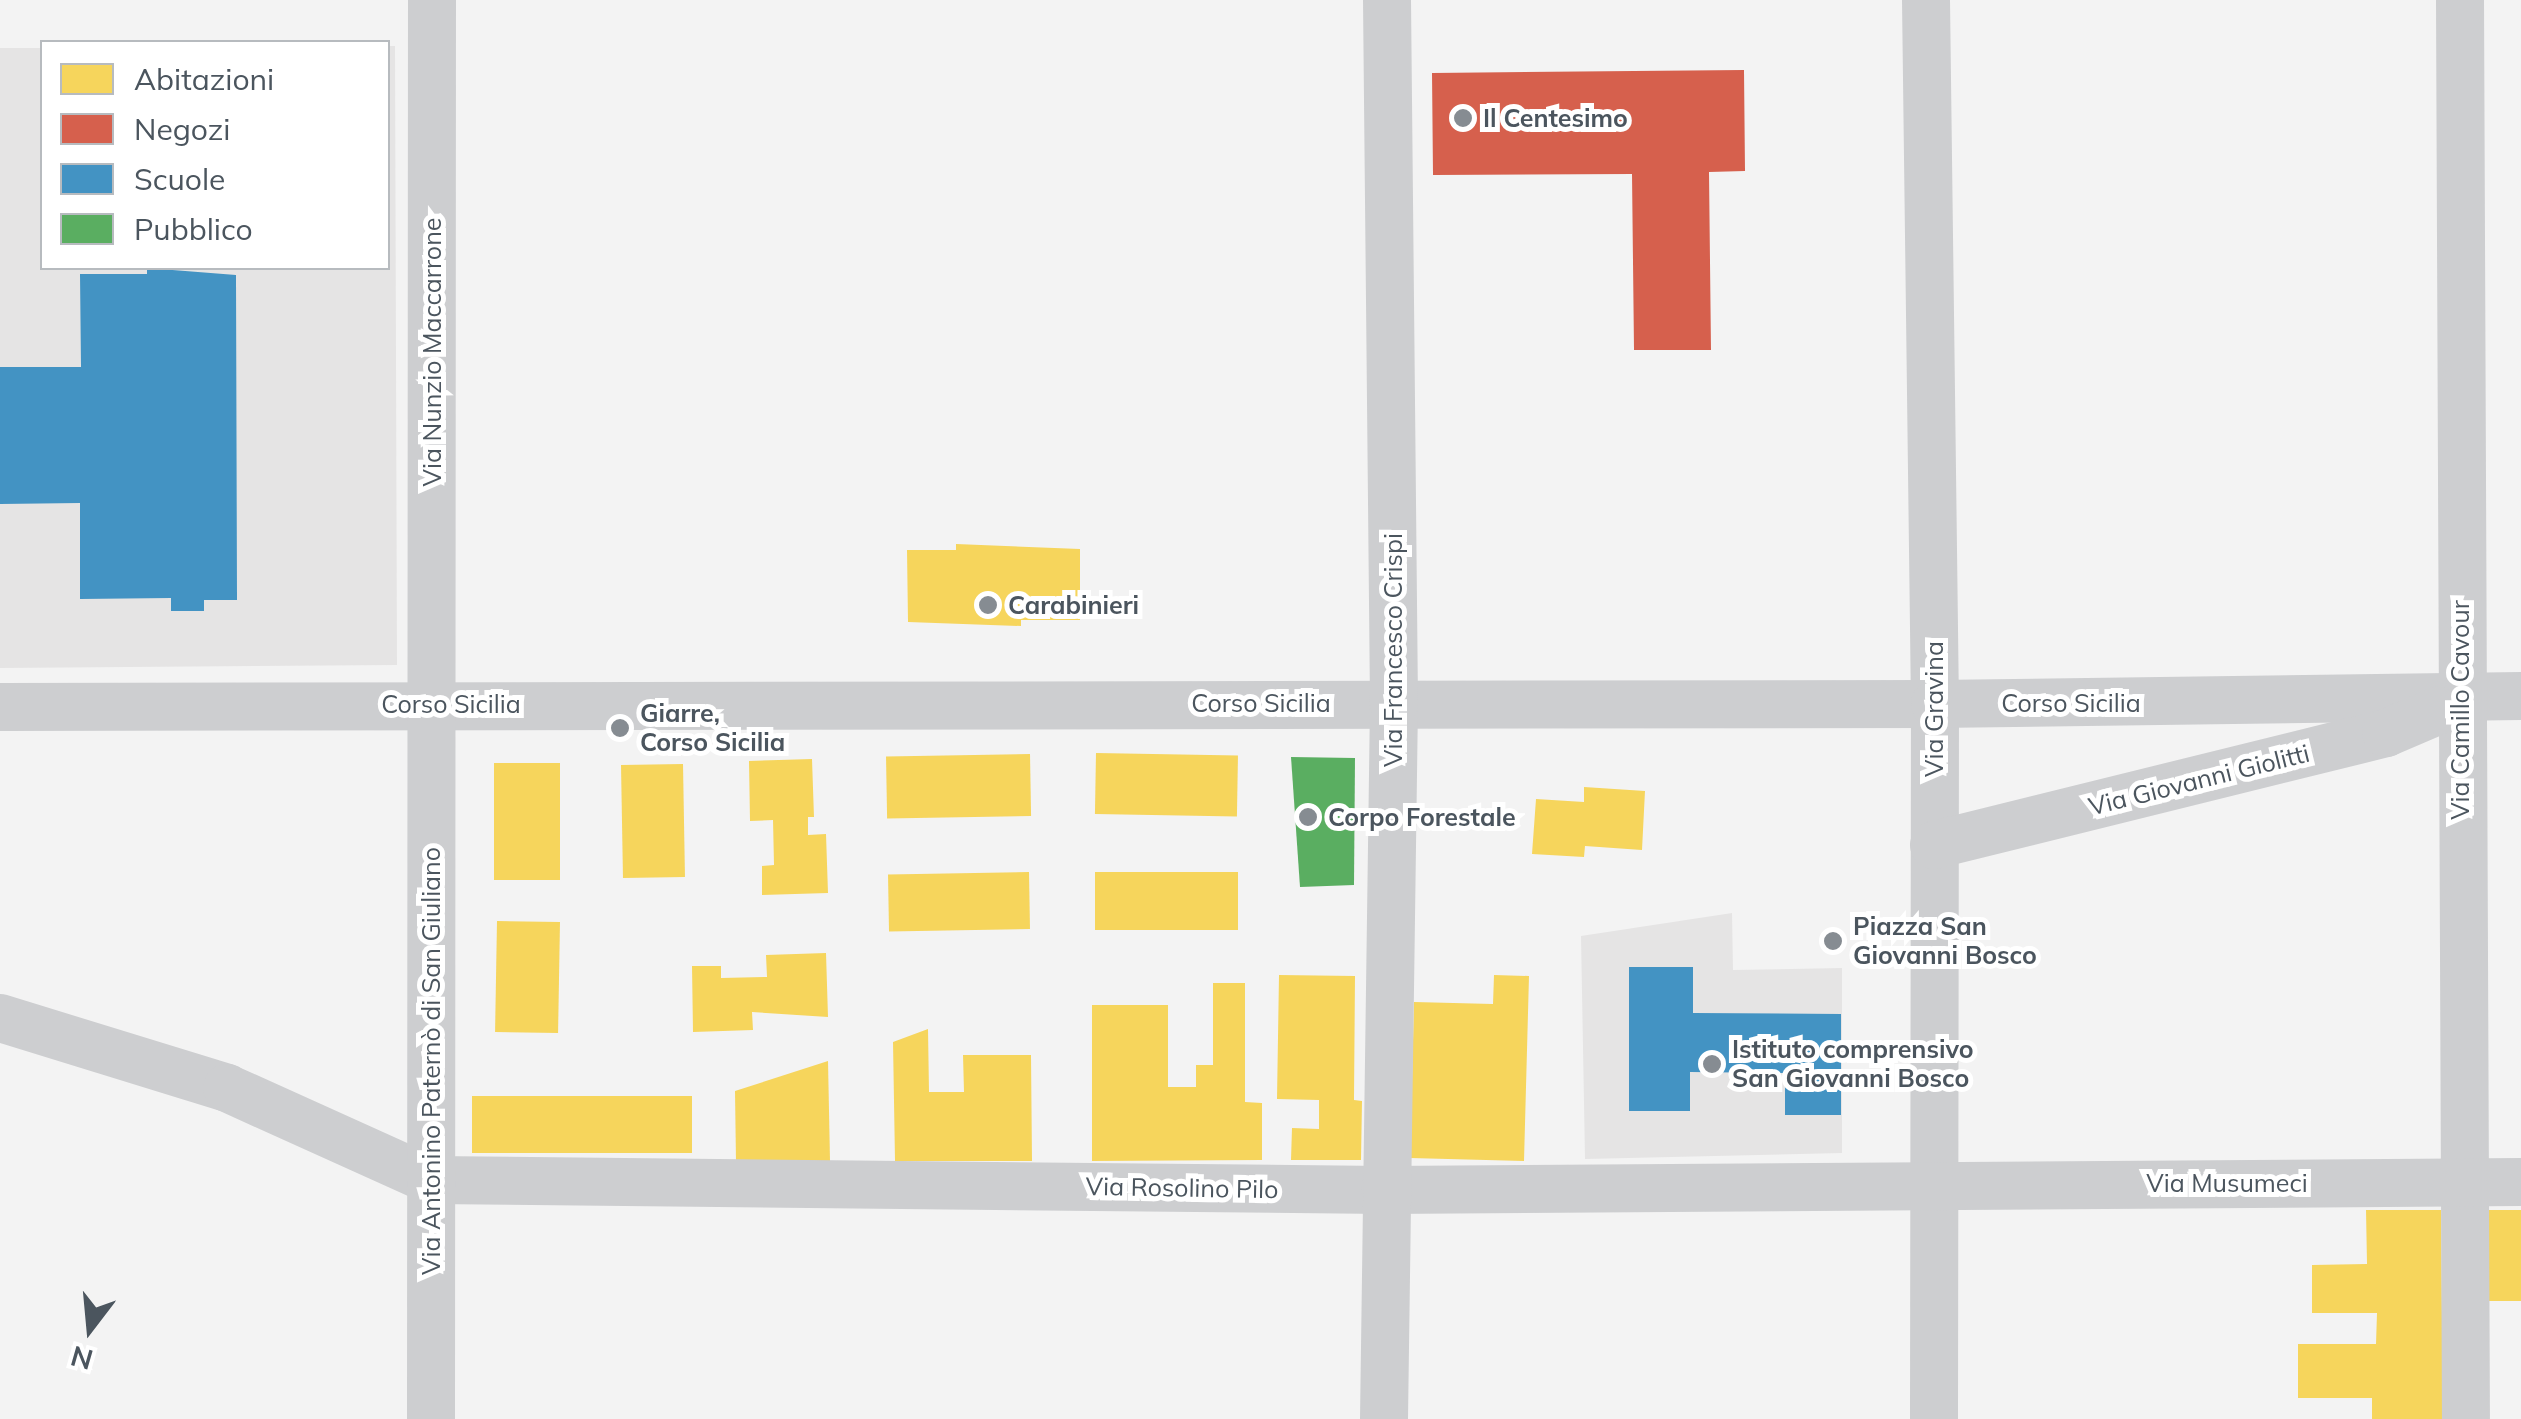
<!DOCTYPE html>
<html>
<head>
<meta charset="utf-8">
<style>
	body { margin:0 }
	#map { position:relative; width:2521px; height:1419px; overflow:hidden; background:#f3f3f3; font-family:Mulish,sans-serif }
	div>[style] { position:absolute }
	[style*='--x'] { left:calc(var(--x)*1px); top:calc(var(--y)*1px); width:calc(var(--w)*1px); rotate:calc(var(--a)*1deg) }
	.education>* { inset:0; background:#e5e4e4 }
	.homes>* { inset:0; background:#f6d55c; transform-origin:0 0 }
	.shops>* { inset:0; background:#d6604d }
	.schools>* { inset:0; background:#4393c3 }
	.public>* { inset:0; background:#5aae61 }
	.minor>* { height:48px; margin:-24px; padding:0 24px; transform-origin:24px; border-radius:24px; background:#cdced0 }
	.dots>* { width:28px; height:28px; translate:-50% -50%; box-sizing:border-box; border:5px solid #fff; border-radius:50% }
	span { translate:-50% -50%; white-space:nowrap; text-align:center; line-height:1.15; -webkit-text-stroke:10px #fff; paint-order:stroke }
	.poi-label { font-size:25px; color:#4b555e; font-weight:700 }
	.left { translate:0 -50%; text-align:left }
	.street-label { font-size:25px; color:#4b555e }
	.legend { position:absolute; left:40px; top:40px; width:350px; height:230px; box-sizing:border-box; background:#fff; border:2px solid #b7bbbf; margin:0; padding:12px 18px; list-style:none; font-size:30px; color:#4b555e }
	.legend li { display:flex; align-items:center; gap:20px; height:50px }
	.legend b { width:50px; border:2px solid #b7bbbf }
	.north { position:absolute; left:40px; top:1279px; width:100px; height:100px; -webkit-text-stroke:8px #fff; paint-order:stroke; rotate:196deg; font-size:28px; font-weight:700; line-height:40px; text-align:center; color:#4b555e }
	.north::after { content:''; display:block; margin:auto; width:35px; height:45px; background:#4b555e; clip-path:polygon(50% 0,100% 100%,50% 72%,0 100%) }
</style>
</head>
<body>
<div id="map">
	<div class="education">
		<i style="clip-path:polygon(388px 46px,395px 46px,397px 665px,0 668px,0 48px,42px 48px,42px 268px,388px 268px)"></i>
		<i style="clip-path:polygon(1732px 913px,1733px 970px,1842px 968px,1842px 1153px,1585px 1159px,1581px 936px)"></i>
	</div>
	<div class="homes">
		<i style="clip-path:polygon(956px 544px,1080px 549px,1080px 620px,1021px 620px,1021px 626px,908px 622px,907px 550px,956px 550px)"></i>
		<i style="left:1096px;top:753px;width:142px;height:61px;rotate:1deg"></i>
		<i style="left:1030px;top:754px;width:62px;height:144px;rotate:89deg"></i>
		<i style="clip-path:polygon(812px 759px,814px 817px,808px 817px,808px 835px,826px 834px,828px 893px,762px 895px,762px 866px,774px 865px,773px 820px,750px 821px,749px 761px)"></i>
		<i style="left:494px;top:763px;width:66px;height:117px"></i>
		<i style="left:683px;top:764px;width:113px;height:62px;rotate:89deg"></i>
		<i style="clip-path:polygon(1584px 787px,1645px 791px,1642px 850px,1585px 846px,1584px 857px,1532px 854px,1536px 799px,1584px 802px)"></i>
		<i style="left:1029px;top:872px;width:57px;height:141px;rotate:89deg"></i>
		<i style="left:1095px;top:872px;width:143px;height:58px"></i>
		<i style="left:497px;top:921px;width:63px;height:111px;rotate:1deg"></i>
		<i style="clip-path:polygon(826px 953px,828px 1017px,752px 1012px,753px 1030px,693px 1032px,692px 966px,721px 966px,721px 978px,767px 977px,766px 955px)"></i>
		<i style="clip-path:polygon(1279px 975px,1355px 976px,1354px 1100px,1362px 1101px,1361px 1160px,1291px 1160px,1292px 1128px,1319px 1129px,1319px 1100px,1277px 1099px)"></i>
		<i style="clip-path:polygon(1494px 975px,1529px 976px,1524px 1161px,1410px 1158px,1414px 1002px,1493px 1004px)"></i>
		<i style="clip-path:polygon(1213px 983px,1245px 983px,1245px 1102px,1262px 1103px,1262px 1160px,1092px 1161px,1092px 1005px,1168px 1005px,1168px 1087px,1196px 1087px,1196px 1065px,1213px 1065px)"></i>
		<i style="clip-path:polygon(928px 1029px,929px 1092px,964px 1092px,963px 1055px,1031px 1055px,1032px 1161px,895px 1161px,893px 1042px)"></i>
		<i style="clip-path:polygon(828px 1061px,830px 1161px,736px 1162px,735px 1091px)"></i>
		<i style="left:692px;top:1096px;width:57px;height:220px;rotate:90deg"></i>
		<i style="clip-path:polygon(2366px 1210px,2441px 1210px,2443px 1419px,2372px 1419px,2372px 1398px,2298px 1398px,2298px 1344px,2376px 1344px,2377px 1313px,2312px 1313px,2312px 1265px,2367px 1264px)"></i>
		<i style="left:2486px;top:1210px;width:35px;height:91px"></i>
	</div>
	<div class="shops">
		<i style="clip-path:polygon(1744px 70px,1745px 171px,1709px 172px,1711px 350px,1634px 350px,1632px 174px,1433px 175px,1432px 73px)"></i>
	</div>
	<div class="schools">
		<i style="clip-path:polygon(147px 268px,236px 275px,237px 600px,204px 600px,204px 611px,171px 611px,171px 598px,80px 599px,80px 503px,0 504px,0 367px,81px 367px,80px 274px,147px 274px)"></i>
		<i style="clip-path:polygon(1629px 967px,1693px 967px,1693px 1013px,1841px 1014px,1841px 1115px,1785px 1115px,1785px 1073px,1690px 1072px,1690px 1111px,1629px 1111px)"></i>
	</div>
	<div class="public">
		<i style="clip-path:polygon(1291px 757px,1355px 758px,1354px 885px,1300px 887px)"></i>
	</div>
	<div class="minor">
		<i style="--x:1926;--y:0;--w:704;--a:89.27"></i>
		<i style="--x:1935;--y:704;--w:715;--a:90.08"></i>
		<i style="--x:2460;--y:0;--w:1419;--a:89.76"></i>
		<i style="--x:0;--y:707;--w:1935;--a:-0.09"></i>
		<i style="--x:1935;--y:704;--w:586;--a:-0.78"></i>
		<i style="--x:1934;--y:845;--w:466;--a:-13.9"></i>
		<i style="--x:2386;--y:733;--w:56;--a:-23.3"></i>
		<i style="--x:0;--y:1018;--w:238;--a:17.1"></i>
		<i style="--x:227;--y:1088;--w:224;--a:24.3"></i>
		<i style="--x:431;--y:1180;--w:954;--a:0.6"></i>
		<i style="--x:1385;--y:1190;--w:1136;--a:-0.4"></i>
		<i style="--x:431;--y:1419;--w:1419;--a:-89.96"></i>
		<i style="--x:1384;--y:1419;--w:716;--a:-89.2"></i>
		<i style="--x:1394;--y:703;--w:703;--a:-90.57"></i>
	</div>
	<div class="dots">
		<i style="left:1463px;top:118px;background:#868c92"></i>
		<i style="left:988px;top:605px;background:#868c92"></i>
		<i style="left:620px;top:728px;background:#868c92"></i>
		<i style="left:1308px;top:817px;background:#868c92"></i>
		<i style="left:1833px;top:941px;background:#868c92"></i>
		<i style="left:1712px;top:1064px;background:#868c92"></i>
	</div>
	<div class="poi-label">
		<span class="left" style="left:1483px;top:118px">Il Centesimo</span>
		<span class="left" style="left:1008px;top:605px">Carabinieri</span>
		<span class="left" style="left:640px;top:728px">Giarre,<br>Corso Sicilia</span>
		<span class="left" style="left:1328px;top:817px">Corpo Forestale</span>
		<span class="left" style="left:1853px;top:941px">Piazza San<br>Giovanni Bosco</span>
		<span class="left" style="left:1732px;top:1064px">Istituto comprensivo<br>San Giovanni Bosco</span>
	</div>
	<div class="street-label">
		<span style="left:432px;top:352px;rotate:-90deg">Via Nunzio Maccarrone</span>
		<span style="left:1393px;top:650px;rotate:-90deg">Via Francesco Crispi</span>
		<span style="left:1261px;top:703px">Corso Sicilia</span>
		<span style="left:2071px;top:703px">Corso Sicilia</span>
		<span style="left:451px;top:704px">Corso Sicilia</span>
		<span style="left:1934px;top:709px;rotate:-90deg">Via Gravina</span>
		<span style="left:2460px;top:710px;rotate:-90deg">Via Camillo Cavour</span>
		<span style="left:2199px;top:780px;rotate:-14deg">Via Giovanni Giolitti</span>
		<span style="left:431px;top:1061px;rotate:-90deg">Via Antonino Paternò di San Giuliano</span>
		<span style="left:2227px;top:1183px">Via Musumeci</span>
		<span style="left:1182px;top:1188px;rotate:1deg">Via Rosolino Pilo</span>
	</div>
	<ul class="legend">
	<li><b style="height:28px;background:#f6d55c"></b>Abitazioni</li>
	<li><b style="height:28px;background:#d6604d"></b>Negozi</li>
	<li><b style="height:28px;background:#4393c3"></b>Scuole</li>
	<li><b style="height:28px;background:#5aae61"></b>Pubblico</li>
	</ul>
	<div class="north">N</div>
</div>
</body>
</html>
